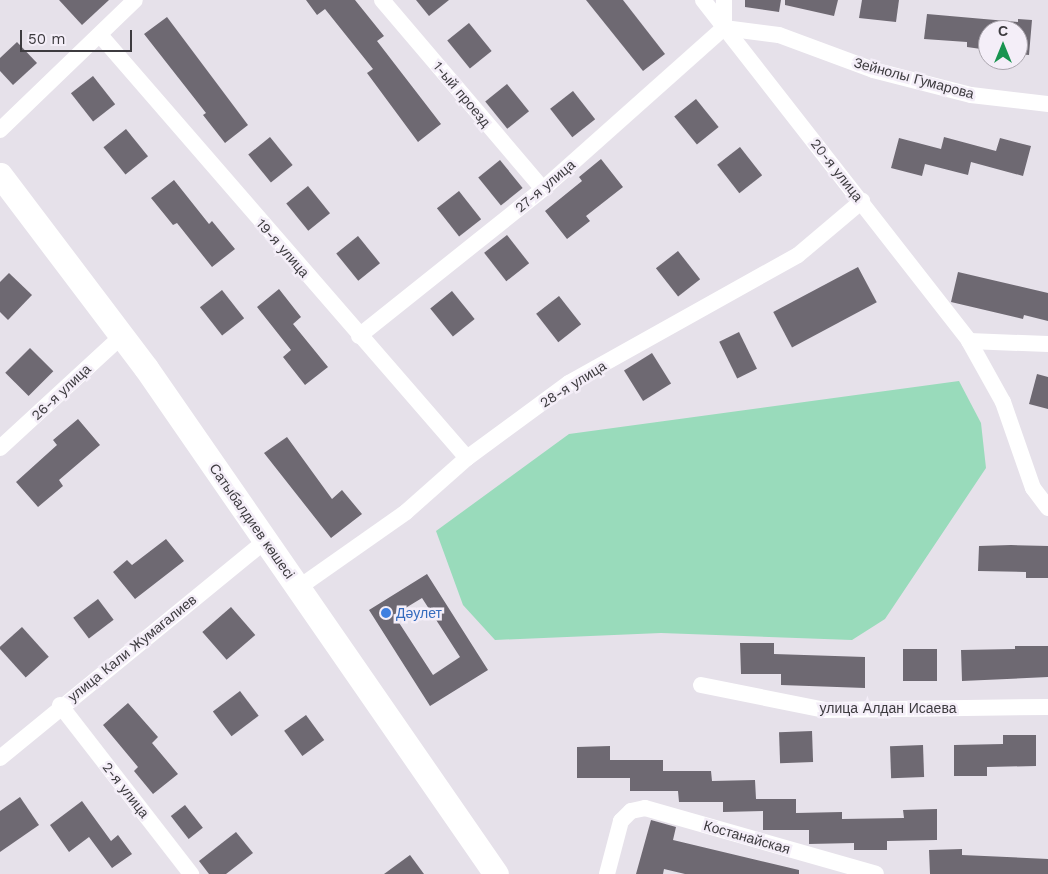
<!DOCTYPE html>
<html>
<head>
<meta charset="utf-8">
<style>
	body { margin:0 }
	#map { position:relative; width:1048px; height:874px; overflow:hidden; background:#e6e1ea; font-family:"Work Sans",sans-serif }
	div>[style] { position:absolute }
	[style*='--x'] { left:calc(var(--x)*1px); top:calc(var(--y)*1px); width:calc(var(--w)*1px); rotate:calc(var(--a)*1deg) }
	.green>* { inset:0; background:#99dbbb }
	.building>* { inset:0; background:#6e6972; transform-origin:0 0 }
	.street>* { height:16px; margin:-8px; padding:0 8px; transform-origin:8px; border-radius:8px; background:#fff }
	.primary>* { height:25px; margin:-12.5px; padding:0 12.5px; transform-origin:12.5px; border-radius:12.5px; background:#fff }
	.dots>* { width:14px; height:14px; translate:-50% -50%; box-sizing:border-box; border:2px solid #f4eef8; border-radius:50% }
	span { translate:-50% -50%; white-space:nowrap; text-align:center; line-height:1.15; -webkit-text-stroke:5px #f4eef8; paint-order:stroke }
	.street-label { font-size:14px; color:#3d3b3f }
	.shop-label { font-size:14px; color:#366cbe }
	.left { translate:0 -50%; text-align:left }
	.north { position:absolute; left:978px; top:20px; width:50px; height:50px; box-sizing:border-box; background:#f4eef8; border:1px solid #aba6ae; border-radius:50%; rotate:0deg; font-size:14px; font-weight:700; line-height:20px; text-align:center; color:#3d3b3f }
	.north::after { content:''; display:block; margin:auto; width:18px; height:22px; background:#199450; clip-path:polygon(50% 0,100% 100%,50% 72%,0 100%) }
	.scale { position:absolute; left:20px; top:30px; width:112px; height:22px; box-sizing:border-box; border:2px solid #3d3b3f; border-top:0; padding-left:6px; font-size:15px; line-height:18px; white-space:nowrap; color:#3d3b3f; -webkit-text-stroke:4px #f4eef8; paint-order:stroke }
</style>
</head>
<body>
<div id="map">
	<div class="green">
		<i style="clip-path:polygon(959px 381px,981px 423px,986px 468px,885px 619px,852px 640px,661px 633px,495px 640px,463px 605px,436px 531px,569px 434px)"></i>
	</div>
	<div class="building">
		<i style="clip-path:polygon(59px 0,109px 0,82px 25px)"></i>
		<i style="clip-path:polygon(306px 0,355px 0,384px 36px,377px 41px,441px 124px,418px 142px,367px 73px,373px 69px,325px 9px,317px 15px)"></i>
		<i style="clip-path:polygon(416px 0,449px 0,429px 16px)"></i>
		<i style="clip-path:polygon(586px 0,623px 0,665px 54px,643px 71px)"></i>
		<i style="clip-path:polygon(745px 0,781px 0,779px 12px,745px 7px)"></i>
		<i style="clip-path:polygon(785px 0,838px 0,834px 16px,785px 5px)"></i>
		<i style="clip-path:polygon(862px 0,899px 0,896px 22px,859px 18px)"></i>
		<i style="clip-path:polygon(927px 14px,1018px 22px,1018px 19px,1032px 20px,1029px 55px,1018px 54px,1018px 30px,988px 30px,988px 50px,967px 47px,967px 42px,924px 39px)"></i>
		<i style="clip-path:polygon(167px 17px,248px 125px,225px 143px,203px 115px,206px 113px,144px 34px)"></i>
		<i style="left:469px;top:23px;width:36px;height:28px;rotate:51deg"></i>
		<i style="clip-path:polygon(17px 42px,37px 63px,13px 85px,0 71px,0 58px)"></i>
		<i style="left:93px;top:76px;width:36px;height:28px;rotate:52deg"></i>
		<i style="left:507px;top:84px;width:35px;height:28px;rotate:51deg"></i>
		<i style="left:573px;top:91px;width:36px;height:29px;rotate:52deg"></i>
		<i style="left:696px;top:99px;width:36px;height:28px;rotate:51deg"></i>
		<i style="left:126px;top:129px;width:35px;height:29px;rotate:51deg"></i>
		<i style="left:270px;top:137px;width:36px;height:28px;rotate:51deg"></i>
		<i style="clip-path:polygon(944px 137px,996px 151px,1000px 138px,1031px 146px,1023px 176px,971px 162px,968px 175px,925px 164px,922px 176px,891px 168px,899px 138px,941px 149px)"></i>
		<i style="left:740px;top:147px;width:36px;height:29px;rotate:52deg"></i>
		<i style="clip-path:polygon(601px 159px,623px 187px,586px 216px,590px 221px,567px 239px,545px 211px,582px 181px,579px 177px)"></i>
		<i style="left:500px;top:160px;width:36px;height:28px;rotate:51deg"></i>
		<i style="clip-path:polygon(174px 180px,209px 224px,212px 221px,235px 249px,212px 267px,177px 223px,173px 225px,151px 198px)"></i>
		<i style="left:308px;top:186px;width:35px;height:28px;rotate:51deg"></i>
		<i style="left:459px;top:191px;width:36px;height:28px;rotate:52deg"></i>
		<i style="left:507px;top:235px;width:36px;height:29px;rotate:52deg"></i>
		<i style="left:358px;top:236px;width:35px;height:28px;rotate:51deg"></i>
		<i style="left:678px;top:251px;width:36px;height:28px;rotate:52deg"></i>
		<i style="left:858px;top:267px;width:40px;height:96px;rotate:62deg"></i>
		<i style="clip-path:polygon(958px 272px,1048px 293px,1048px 321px,1024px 315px,1023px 319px,951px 302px)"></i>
		<i style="clip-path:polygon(9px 273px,32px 295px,8px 320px,0 312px,0 282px)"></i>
		<i style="clip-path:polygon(279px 289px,301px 317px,293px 324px,328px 367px,305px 385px,283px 357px,291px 350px,257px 307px)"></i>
		<i style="left:222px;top:290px;width:36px;height:28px;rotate:52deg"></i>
		<i style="left:452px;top:291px;width:36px;height:28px;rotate:51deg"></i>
		<i style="left:559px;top:296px;width:36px;height:29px;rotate:52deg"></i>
		<i style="left:739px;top:332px;width:41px;height:22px;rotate:64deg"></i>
		<i style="left:30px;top:348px;width:33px;height:35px;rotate:45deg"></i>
		<i style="left:652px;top:353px;width:36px;height:33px;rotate:58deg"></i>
		<i style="clip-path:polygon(1037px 374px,1048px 377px,1048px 409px,1029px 404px)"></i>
		<i style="clip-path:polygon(78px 419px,100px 445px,59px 480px,63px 486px,38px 507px,16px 482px,57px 445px,53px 440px)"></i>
		<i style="clip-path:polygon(287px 437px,332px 499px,342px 490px,362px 514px,331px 538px,264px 453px)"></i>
		<i style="clip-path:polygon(166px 539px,184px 561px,135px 599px,113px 572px,127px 560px,132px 565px)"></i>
		<i style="clip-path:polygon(1011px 545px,1048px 546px,1048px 578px,1026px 578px,1026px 572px,978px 571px,979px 546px)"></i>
		<i style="clip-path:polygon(evenodd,427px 574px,488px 670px,430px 706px,369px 610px,427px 574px,422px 598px,460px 657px,433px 675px,394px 615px,422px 598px)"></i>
		<i style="left:98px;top:599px;width:26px;height:31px;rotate:53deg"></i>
		<i style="left:231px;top:607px;width:37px;height:38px;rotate:49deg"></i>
		<i style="left:22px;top:627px;width:40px;height:31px;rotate:48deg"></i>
		<i style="clip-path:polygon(740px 643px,774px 643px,774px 654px,865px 657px,865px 688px,781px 685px,781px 674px,741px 674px)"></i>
		<i style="clip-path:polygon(1015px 646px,1048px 646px,1048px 677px,962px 681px,961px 650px,1015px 649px)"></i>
		<i style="left:903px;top:649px;width:34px;height:32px"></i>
		<i style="left:240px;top:691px;width:31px;height:34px;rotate:53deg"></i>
		<i style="clip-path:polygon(128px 703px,158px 737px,152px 743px,178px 774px,153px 794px,134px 771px,138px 767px,103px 725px)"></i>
		<i style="left:306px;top:715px;width:31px;height:27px;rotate:54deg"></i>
		<i style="left:812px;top:731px;width:31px;height:33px;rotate:88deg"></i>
		<i style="clip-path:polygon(1003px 735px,1036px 735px,1036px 766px,987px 767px,987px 776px,954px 776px,954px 745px,1003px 744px)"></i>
		<i style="left:923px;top:745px;width:32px;height:33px;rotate:88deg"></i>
		<i style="clip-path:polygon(610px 746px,610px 760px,663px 760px,663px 771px,711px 771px,712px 781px,755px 780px,756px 799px,796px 799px,796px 813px,842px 812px,842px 819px,904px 818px,903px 810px,937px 809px,937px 840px,887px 841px,887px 850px,854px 850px,854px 843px,809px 844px,809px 830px,763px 830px,763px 811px,723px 812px,723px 802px,679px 802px,678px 791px,630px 791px,630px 778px,577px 778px,577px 747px)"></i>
		<i style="clip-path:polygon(20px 797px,39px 825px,0 852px,0 811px)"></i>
		<i style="clip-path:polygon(82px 801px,111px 841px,118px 835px,132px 854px,112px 868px,89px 837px,69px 852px,50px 825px)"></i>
		<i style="left:185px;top:805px;width:29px;height:18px;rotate:52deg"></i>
		<i style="clip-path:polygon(651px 820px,676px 827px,673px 840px,799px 870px,799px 874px,685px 874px,664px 869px,663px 874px,636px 874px)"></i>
		<i style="clip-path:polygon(236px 832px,253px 853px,226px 874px,209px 874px,199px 861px)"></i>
		<i style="clip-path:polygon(962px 849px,962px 855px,1048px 859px,1048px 874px,930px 874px,929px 850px)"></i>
		<i style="clip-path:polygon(410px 855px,424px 874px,384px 874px)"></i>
	</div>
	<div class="street">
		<i style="--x:382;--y:0;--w:248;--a:49.6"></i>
		<i style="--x:703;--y:0;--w:432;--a:52"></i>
		<i style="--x:969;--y:341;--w:70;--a:60.9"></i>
		<i style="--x:1003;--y:402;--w:91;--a:70.8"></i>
		<i style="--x:1033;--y:488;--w:25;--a:53"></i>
		<i style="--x:724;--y:28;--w:55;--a:7.3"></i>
		<i style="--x:779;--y:35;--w:100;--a:20.4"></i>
		<i style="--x:873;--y:70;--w:101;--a:14.3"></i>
		<i style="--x:971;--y:95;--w:78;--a:6.7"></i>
		<i style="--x:724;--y:28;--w:28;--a:-90"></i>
		<i style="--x:100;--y:35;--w:560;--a:49.05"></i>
		<i style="--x:0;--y:130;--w:187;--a:-43.9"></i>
		<i style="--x:359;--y:336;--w:236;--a:-38.6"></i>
		<i style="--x:543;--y:189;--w:242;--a:-41.7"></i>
		<i style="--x:969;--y:341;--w:79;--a:2.2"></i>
		<i style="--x:0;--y:448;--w:166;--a:-42.6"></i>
		<i style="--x:298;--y:588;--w:132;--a:-35.1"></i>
		<i style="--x:406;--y:512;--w:81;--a:-41.5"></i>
		<i style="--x:467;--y:458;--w:127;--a:-36.3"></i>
		<i style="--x:569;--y:383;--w:262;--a:-29.2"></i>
		<i style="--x:798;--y:255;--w:84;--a:-40.2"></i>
		<i style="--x:701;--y:685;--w:126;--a:11.4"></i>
		<i style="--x:825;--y:710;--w:223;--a:-0.8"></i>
		<i style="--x:60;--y:705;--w:214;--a:52.2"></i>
		<i style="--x:0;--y:758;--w:343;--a:-39.3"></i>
		<i style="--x:607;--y:874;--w:55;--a:-75.2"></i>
		<i style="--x:621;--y:821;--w:14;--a:-45"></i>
		<i style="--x:631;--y:811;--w:14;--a:-12"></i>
		<i style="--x:645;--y:808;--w:240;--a:15.9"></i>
	</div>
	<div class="primary">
		<i style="--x:0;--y:175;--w:242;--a:52.9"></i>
		<i style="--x:146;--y:368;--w:615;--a:55.33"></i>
	</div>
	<div class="dots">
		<i style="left:386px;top:613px;background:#3f7fe0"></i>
	</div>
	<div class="street-label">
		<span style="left:914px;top:78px;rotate:15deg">Зейнолы Гумарова</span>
		<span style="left:462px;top:94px;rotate:50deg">1-ый проезд</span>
		<span style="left:837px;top:170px;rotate:52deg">20-я улица</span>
		<span style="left:545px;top:186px;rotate:-40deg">27-я улица</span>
		<span style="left:283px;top:248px;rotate:49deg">19-я улица</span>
		<span style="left:573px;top:384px;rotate:-32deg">28-я улица</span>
		<span style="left:61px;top:392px;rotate:-43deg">26-я улица</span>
		<span style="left:252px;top:521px;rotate:55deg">Сатыбалдиев көшесі</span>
		<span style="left:132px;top:648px;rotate:-39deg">улица Кали Жумагалиев</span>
		<span style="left:888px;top:708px">улица Алдан Исаева</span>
		<span style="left:126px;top:790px;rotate:52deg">2-я улица</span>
		<span style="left:747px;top:837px;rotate:16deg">Костанайская</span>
	</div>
	<div class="shop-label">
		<span class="left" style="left:396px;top:613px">Дәулет</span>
	</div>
	<div class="north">С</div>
	<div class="scale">50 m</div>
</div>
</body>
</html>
